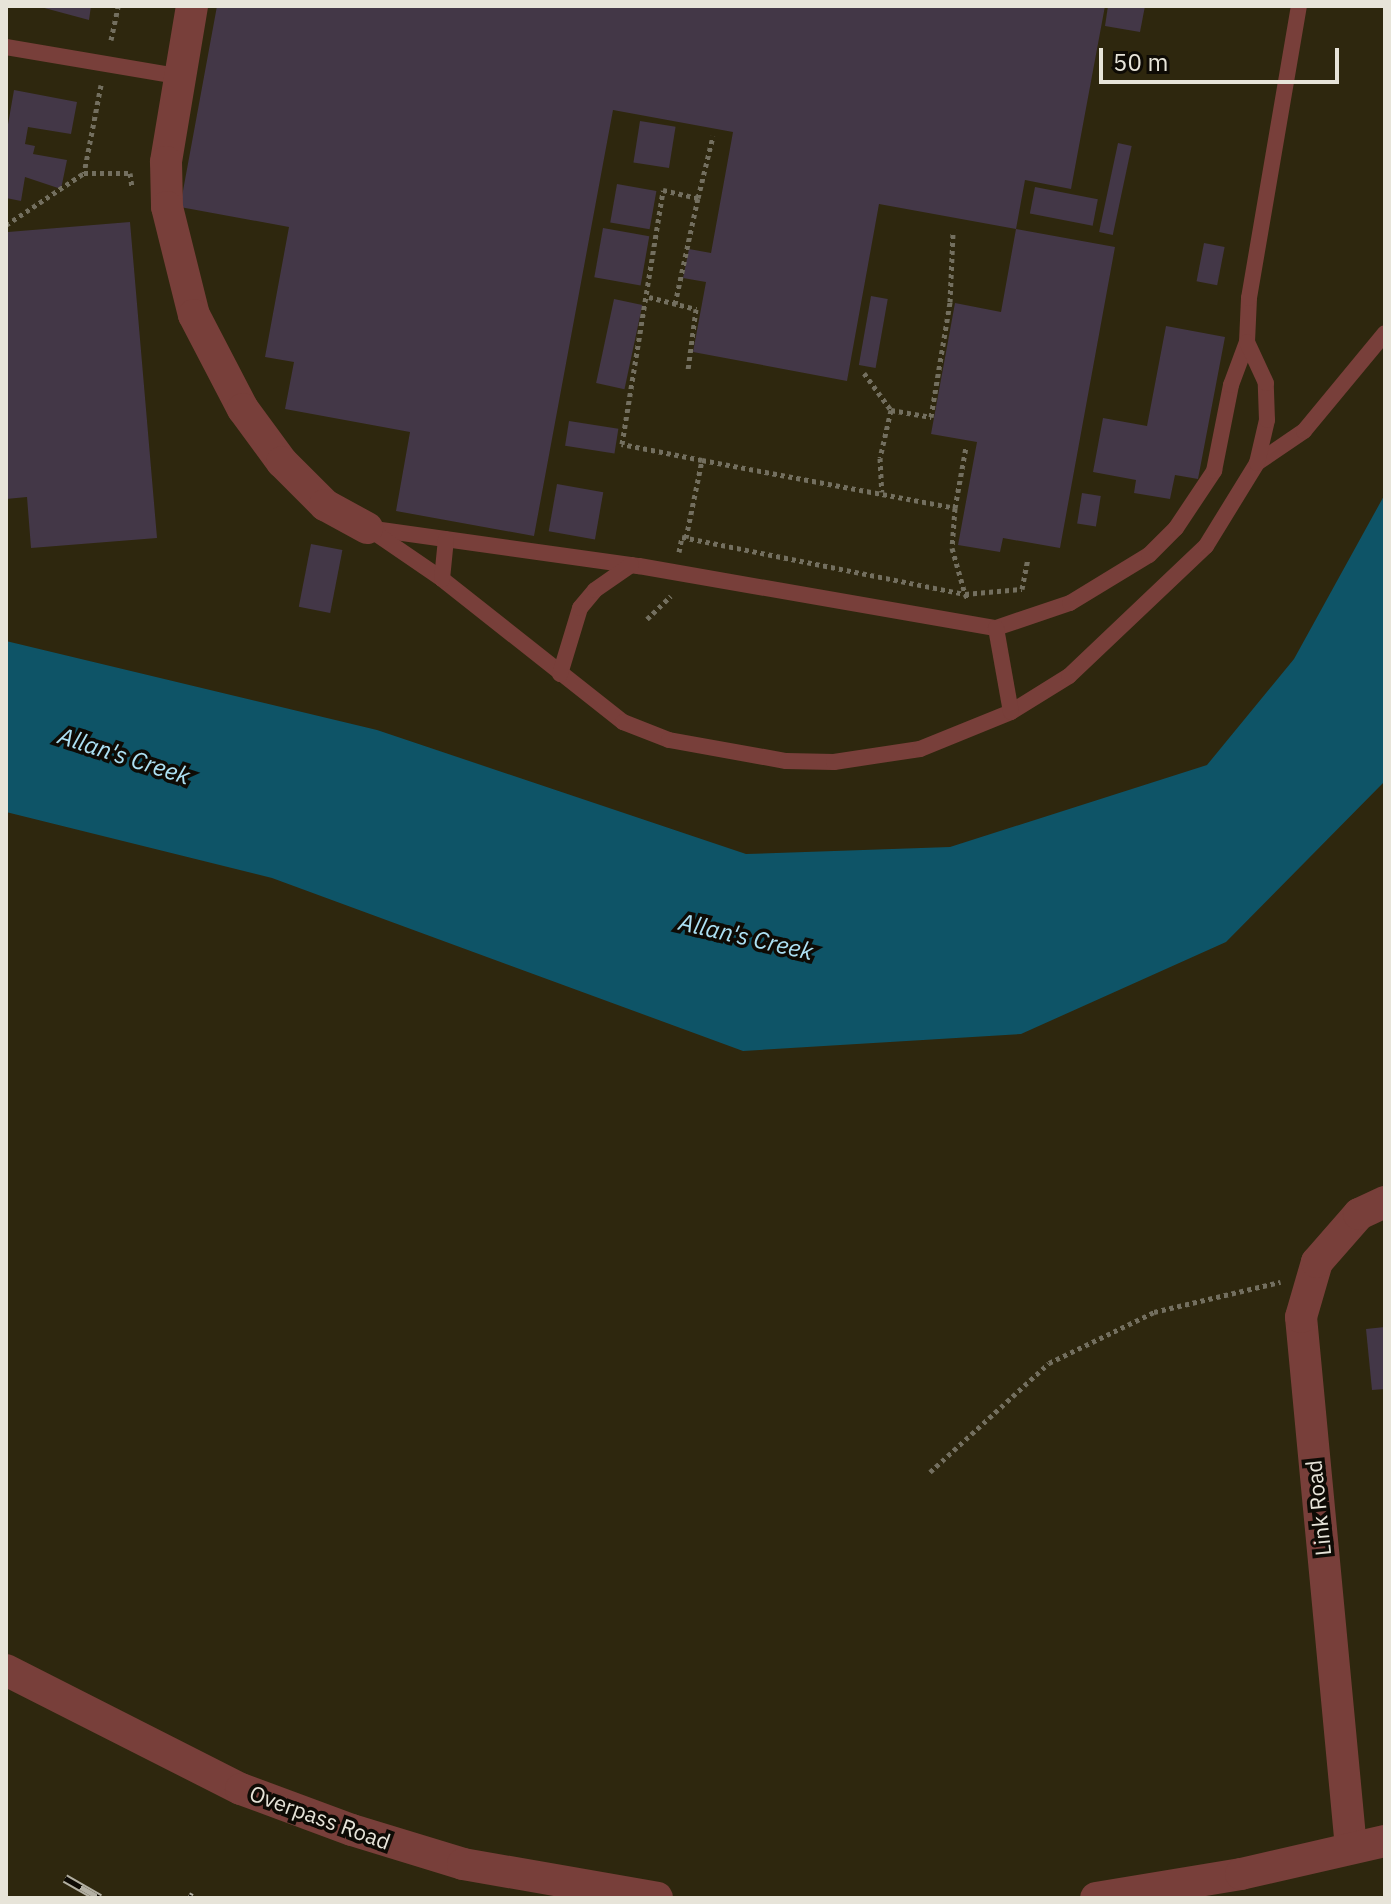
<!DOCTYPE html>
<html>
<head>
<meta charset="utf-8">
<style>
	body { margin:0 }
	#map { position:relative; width:1391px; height:1904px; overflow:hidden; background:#272210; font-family:"IBM Plex Sans",sans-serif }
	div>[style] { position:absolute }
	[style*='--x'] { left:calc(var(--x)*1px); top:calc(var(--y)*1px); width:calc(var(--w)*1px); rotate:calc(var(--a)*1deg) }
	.built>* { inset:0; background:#2e270e; transform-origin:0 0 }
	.water>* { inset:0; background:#0e5467 }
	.building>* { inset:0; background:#433747; transform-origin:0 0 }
	.path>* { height:5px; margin-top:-2.5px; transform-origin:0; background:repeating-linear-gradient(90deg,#736f5f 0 4px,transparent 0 8px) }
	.lane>* { height:16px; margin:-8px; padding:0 8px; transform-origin:8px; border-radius:8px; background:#783f3a }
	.street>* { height:32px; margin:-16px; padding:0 16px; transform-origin:16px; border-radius:16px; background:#783f3a }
	.rail>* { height:9px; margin-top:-4.5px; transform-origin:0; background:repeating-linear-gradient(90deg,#0e0b05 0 18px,#b2afa2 0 36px); box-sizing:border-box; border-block:2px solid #b2afa2 }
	span { translate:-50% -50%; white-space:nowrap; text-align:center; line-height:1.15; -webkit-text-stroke:7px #0e0b05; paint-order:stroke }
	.street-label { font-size:22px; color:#e7e4d9 }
	.water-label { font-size:24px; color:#ade1f4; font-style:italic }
	.frame { position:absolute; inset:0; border:8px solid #e7e4d9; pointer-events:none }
	.scale { position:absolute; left:1099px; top:48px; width:240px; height:36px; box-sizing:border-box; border:4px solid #e7e4d9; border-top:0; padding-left:10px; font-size:24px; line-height:28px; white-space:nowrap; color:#e7e4d9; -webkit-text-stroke:6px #0e0b05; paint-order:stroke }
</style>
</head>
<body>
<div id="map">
	<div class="built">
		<i style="left:6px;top:6px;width:1379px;height:1892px"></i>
	</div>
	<div class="water">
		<i style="clip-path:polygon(1385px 494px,1385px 781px,1226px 942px,1021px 1034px,743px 1051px,272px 878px,6px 812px,6px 641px,377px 730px,746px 854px,950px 847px,1207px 765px,1294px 659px)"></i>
	</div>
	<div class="building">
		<i style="clip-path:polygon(37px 6px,91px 6px,89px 20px)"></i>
		<i style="clip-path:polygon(217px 6px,1105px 6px,1071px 189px,1025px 180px,1016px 229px,1115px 247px,1060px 548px,1003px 538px,1000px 552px,958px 545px,977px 442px,931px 434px,955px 303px,1001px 312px,1016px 229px,879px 204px,847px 381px,693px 352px,706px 282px,683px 278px,689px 249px,711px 253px,733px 132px,613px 110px,534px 536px,396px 511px,410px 432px,285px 409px,294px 362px,265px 357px,289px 227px,180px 207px)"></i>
		<i style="clip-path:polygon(1108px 6px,1145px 6px,1140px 32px,1105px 26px)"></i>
		<i style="clip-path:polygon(14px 90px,77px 102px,71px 134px,28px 127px,25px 144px,35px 146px,33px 154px,67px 160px,61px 189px,25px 177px,21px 201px,6px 198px,6px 136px)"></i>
		<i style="left:640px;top:121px;width:36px;height:42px;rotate:9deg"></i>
		<i style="left:1118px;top:143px;width:14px;height:91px;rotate:12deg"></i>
		<i style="left:617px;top:184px;width:40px;height:39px;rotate:10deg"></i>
		<i style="left:1035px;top:187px;width:64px;height:27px;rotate:11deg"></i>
		<i style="clip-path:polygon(130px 222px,157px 538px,31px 548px,27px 497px,6px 499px,8px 232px)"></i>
		<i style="left:603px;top:228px;width:47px;height:50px;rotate:10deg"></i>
		<i style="left:1204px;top:243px;width:21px;height:39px;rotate:11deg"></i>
		<i style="left:871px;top:296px;width:17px;height:70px;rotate:10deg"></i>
		<i style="left:614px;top:299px;width:29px;height:86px;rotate:12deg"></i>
		<i style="clip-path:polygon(1166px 326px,1225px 337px,1198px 479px,1175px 475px,1170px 499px,1134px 493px,1136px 480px,1093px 472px,1103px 418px,1147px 426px)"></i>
		<i style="left:569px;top:421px;width:50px;height:25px;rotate:9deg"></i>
		<i style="left:557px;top:484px;width:47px;height:48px;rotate:10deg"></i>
		<i style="left:1082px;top:493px;width:19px;height:31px;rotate:9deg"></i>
		<i style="left:311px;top:544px;width:32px;height:64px;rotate:11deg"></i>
		<i style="clip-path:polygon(1385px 1327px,1385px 1389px,1372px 1390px,1366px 1329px)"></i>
	</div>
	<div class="path">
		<i style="--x:111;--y:40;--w:35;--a:-78"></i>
		<i style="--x:101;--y:85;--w:90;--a:100.9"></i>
		<i style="--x:84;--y:173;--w:46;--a:0"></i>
		<i style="--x:130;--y:173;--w:14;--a:82"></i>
		<i style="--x:6;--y:225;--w:94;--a:-33.7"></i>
		<i style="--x:649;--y:297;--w:49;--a:14.3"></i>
		<i style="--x:696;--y:309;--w:62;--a:97.5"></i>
		<i style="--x:675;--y:304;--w:108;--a:-77.8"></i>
		<i style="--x:864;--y:373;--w:46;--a:53.9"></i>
		<i style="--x:891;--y:410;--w:49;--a:102.9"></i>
		<i style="--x:880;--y:458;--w:34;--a:87"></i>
		<i style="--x:891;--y:410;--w:41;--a:9.9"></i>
		<i style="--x:931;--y:417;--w:117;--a:-80.6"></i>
		<i style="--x:950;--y:302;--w:69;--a:-87.5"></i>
		<i style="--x:702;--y:460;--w:258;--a:10.7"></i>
		<i style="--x:955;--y:508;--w:40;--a:94.3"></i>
		<i style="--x:952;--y:548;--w:48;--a:74.2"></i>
		<i style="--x:965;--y:594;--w:57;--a:-5"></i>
		<i style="--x:1022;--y:589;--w:31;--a:-79"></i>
		<i style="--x:955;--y:508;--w:62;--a:-79.8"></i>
		<i style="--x:686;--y:538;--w:80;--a:-78.4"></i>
		<i style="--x:702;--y:460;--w:82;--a:-168.7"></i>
		<i style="--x:622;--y:444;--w:257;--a:-80.8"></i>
		<i style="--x:663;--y:190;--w:36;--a:13"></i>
		<i style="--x:698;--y:198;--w:64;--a:-76.4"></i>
		<i style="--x:679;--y:552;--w:15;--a:-79"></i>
		<i style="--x:682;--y:537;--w:289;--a:11.4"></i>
		<i style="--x:965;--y:594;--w:6;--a:59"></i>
		<i style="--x:647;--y:619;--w:33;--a:-44"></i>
		<i style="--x:930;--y:1472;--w:161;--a:-42.5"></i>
		<i style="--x:1049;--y:1363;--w:117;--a:-25.9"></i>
		<i style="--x:1154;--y:1312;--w:130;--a:-13.4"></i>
	</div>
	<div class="lane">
		<i style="--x:6;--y:47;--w:174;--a:9.6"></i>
		<i style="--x:1257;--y:463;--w:57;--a:-34.2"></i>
		<i style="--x:1304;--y:431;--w:127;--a:-50.4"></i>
		<i style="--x:367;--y:528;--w:275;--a:8"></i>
		<i style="--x:639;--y:566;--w:362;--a:9.9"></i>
		<i style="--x:996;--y:628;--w:78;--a:-18.7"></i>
		<i style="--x:1070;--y:603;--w:92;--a:-31.3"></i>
		<i style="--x:1149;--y:555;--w:38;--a:-45"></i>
		<i style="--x:1176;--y:528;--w:69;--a:-56.3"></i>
		<i style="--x:1214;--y:471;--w:88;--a:-78.8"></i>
		<i style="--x:1231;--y:385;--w:46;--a:-69.6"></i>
		<i style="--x:1247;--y:342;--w:44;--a:-87.4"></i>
		<i style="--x:1249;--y:298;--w:296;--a:-80.3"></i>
		<i style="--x:372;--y:531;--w:85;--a:34.4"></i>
		<i style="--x:442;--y:579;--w:231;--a:38.3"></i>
		<i style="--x:623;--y:722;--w:49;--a:21.4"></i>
		<i style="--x:669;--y:740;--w:119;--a:10.2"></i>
		<i style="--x:786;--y:761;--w:48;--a:1.2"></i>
		<i style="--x:834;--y:762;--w:87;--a:-8.6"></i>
		<i style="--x:920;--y:749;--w:98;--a:-22.1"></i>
		<i style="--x:1011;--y:712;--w:68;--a:-31.8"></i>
		<i style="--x:1069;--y:676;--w:189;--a:-43.5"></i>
		<i style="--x:1206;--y:546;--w:97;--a:-58.4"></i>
		<i style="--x:1257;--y:463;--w:44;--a:-76.9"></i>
		<i style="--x:1267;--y:420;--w:37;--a:-92"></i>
		<i style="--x:1266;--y:383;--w:45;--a:-114.9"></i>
		<i style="--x:442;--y:579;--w:40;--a:-84.3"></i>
		<i style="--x:996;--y:628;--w:85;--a:79.9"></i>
		<i style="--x:560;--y:674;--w:69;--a:-73.1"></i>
		<i style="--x:580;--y:608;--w:23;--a:-50"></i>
		<i style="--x:595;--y:590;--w:44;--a:-34.8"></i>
	</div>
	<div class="street">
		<i style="--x:192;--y:6;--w:158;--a:99.5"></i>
		<i style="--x:166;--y:162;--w:45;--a:88.7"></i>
		<i style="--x:167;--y:207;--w:111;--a:76"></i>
		<i style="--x:194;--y:315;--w:106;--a:62.5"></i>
		<i style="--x:243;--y:409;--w:66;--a:53.7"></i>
		<i style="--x:282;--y:462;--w:61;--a:45"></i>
		<i style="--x:325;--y:505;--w:48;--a:28.7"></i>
		<i style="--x:6;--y:1670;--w:263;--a:26.9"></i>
		<i style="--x:241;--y:1789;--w:118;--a:20.3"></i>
		<i style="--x:352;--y:1830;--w:116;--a:17"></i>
		<i style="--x:463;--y:1864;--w:197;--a:9.9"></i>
		<i style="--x:1351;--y:1848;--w:533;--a:-95.38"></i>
		<i style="--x:1301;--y:1317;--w:57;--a:-73.8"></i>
		<i style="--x:1317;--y:1262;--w:64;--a:-48.8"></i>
		<i style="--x:1359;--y:1214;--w:29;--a:-25"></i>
		<i style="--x:1096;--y:1898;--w:147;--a:-9.4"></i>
		<i style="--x:1241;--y:1874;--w:148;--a:-12.9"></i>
	</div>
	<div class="rail">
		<i style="--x:65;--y:1878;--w:40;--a:29.7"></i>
		<i style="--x:188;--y:1896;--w:4;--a:27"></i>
	</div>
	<div class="street-label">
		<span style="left:1318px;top:1508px;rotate:-96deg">Link Road</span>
		<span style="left:320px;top:1817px;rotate:20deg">Overpass Road</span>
	</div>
	<div class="water-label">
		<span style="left:124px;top:756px;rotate:18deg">Allan's Creek</span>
		<span style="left:746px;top:937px;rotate:13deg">Allan's Creek</span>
	</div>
	<div class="frame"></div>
	<div class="scale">50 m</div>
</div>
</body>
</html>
